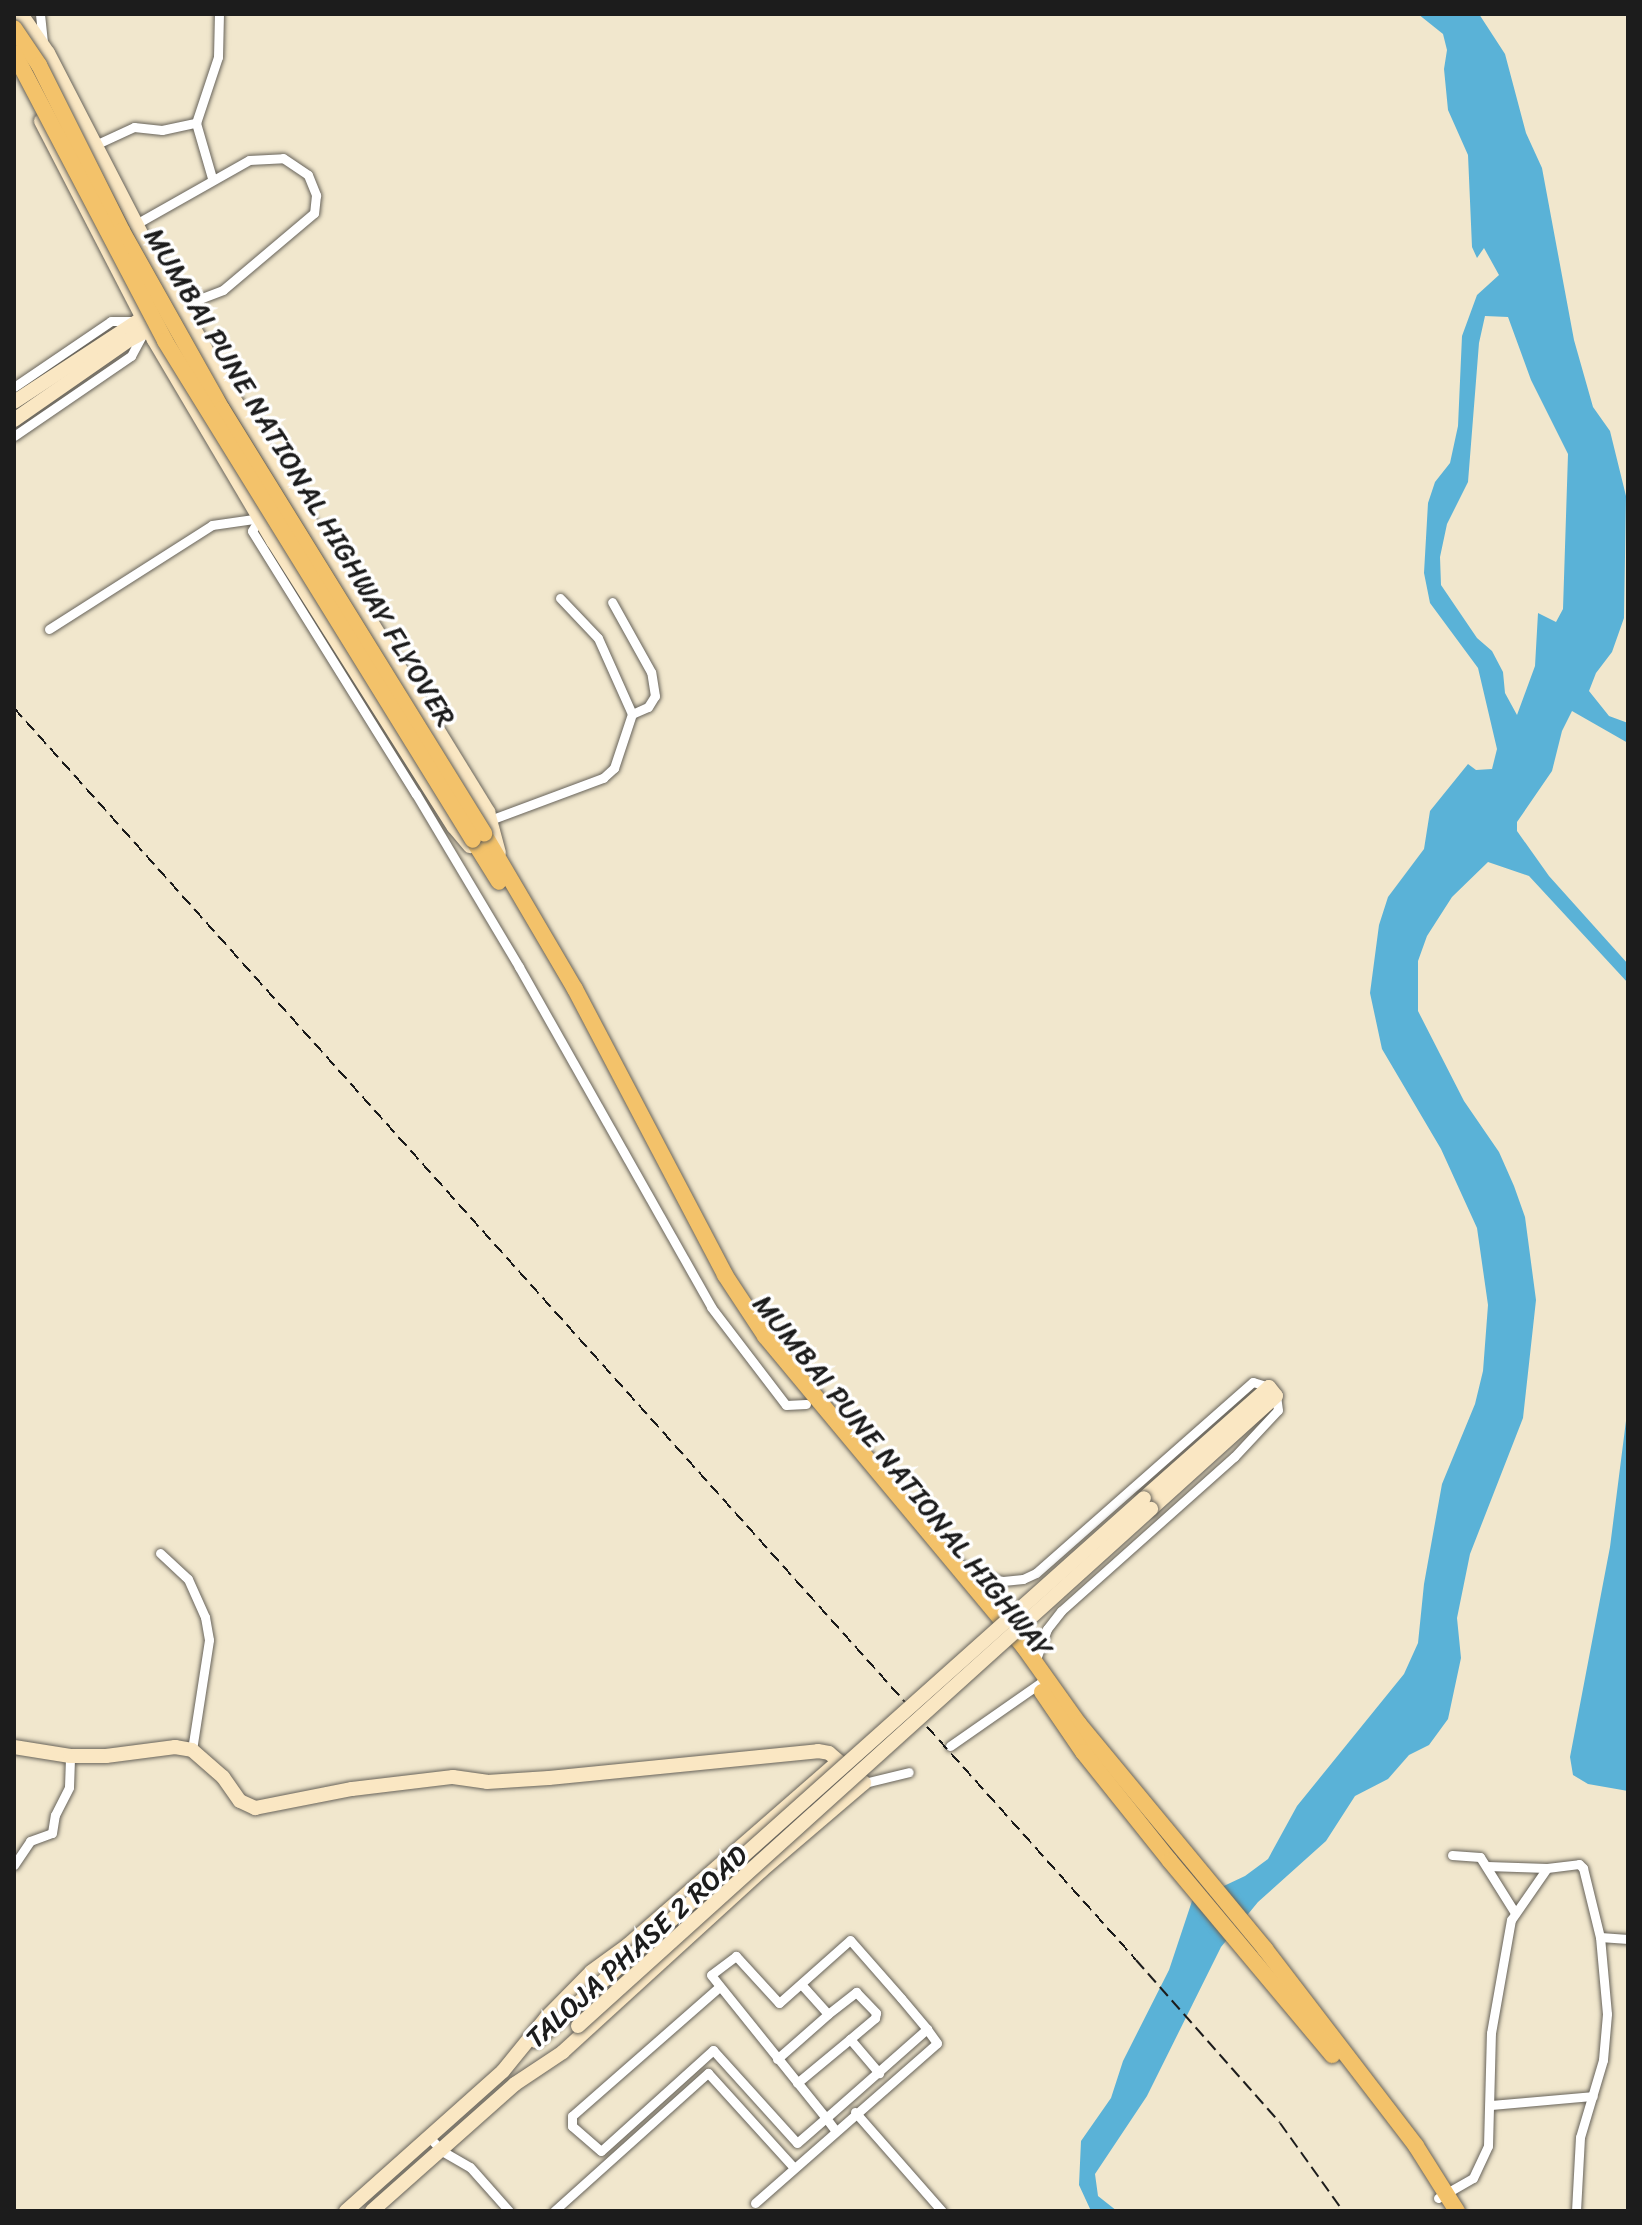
<!DOCTYPE html>
<html>
<head>
<meta charset="utf-8">
<style>
	body { margin:0 }
	#map { position:relative; width:1642px; height:2225px; overflow:hidden; background:#f1e7cd; font-family:Sriracha,sans-serif }
	div>[style] { position:absolute }
	[style*='--x'] { left:calc(var(--x)*1px); top:calc(var(--y)*1px); width:calc(var(--w)*1px); rotate:calc(var(--a)*1deg) }
	.water>* { inset:0; background:#5ab2d7 }
	.roads { filter:drop-shadow(0 0 2px #67635a) drop-shadow(0 0 2px #67635a) }
	.street>* { height:9px; margin:-4.5px; padding:0 4.5px; transform-origin:4.5px; border-radius:4.5px; background:#fff }
	.secondary>* { height:14px; margin:-7px; padding:0 7px; transform-origin:7px; border-radius:7px; background:#fae7c3 }
	.highway>* { height:16px; margin:-8px; padding:0 8px; transform-origin:8px; border-radius:8px; background:#f3c26a }
	.rail>* { height:2px; margin-top:-1px; transform-origin:0; background:repeating-linear-gradient(90deg,#1c1c1c 0 12px,transparent 0 18px) }
	.bridges { filter:drop-shadow(0 0 2px #67635a) drop-shadow(0 0 2px #67635a) }
	.secondary-bridge>* { height:14px; margin:-7px; padding:0 7px; transform-origin:7px; border-radius:7px; background:#fae7c3 }
	.highway-bridge>* { height:16px; margin:-8px; padding:0 8px; transform-origin:8px; border-radius:8px; background:#f3c26a }
	span { translate:-50% -50%; white-space:nowrap; text-align:center; line-height:1.15; -webkit-text-stroke:7px #fff; paint-order:stroke }
	.street-label { font-size:28px; color:#1c1c1c }
	.frame { position:absolute; inset:0; border:16px solid #1c1c1c; pointer-events:none }
</style>
</head>
<body>
<div id="map">
	<div class="water">
		<i style="clip-path:polygon(evenodd,1418px 14px,1479px 14px,1505px 54px,1526px 133px,1542px 168px,1574px 340px,1593px 407px,1610px 431px,1626px 496px,1624px 618px,1612px 652px,1596px 673px,1589px 691px,1609px 716px,1628px 723px,1628px 743px,1572px 711px,1562px 731px,1552px 771px,1517px 822px,1517px 831px,1549px 876px,1628px 964px,1628px 983px,1529px 876px,1488px 862px,1452px 897px,1427px 936px,1418px 961px,1418px 1011px,1464px 1101px,1499px 1152px,1514px 1186px,1525px 1217px,1536px 1300px,1523px 1418px,1470px 1554px,1457px 1618px,1461px 1658px,1448px 1719px,1429px 1745px,1409px 1755px,1388px 1779px,1355px 1796px,1326px 1841px,1258px 1902px,1221px 1947px,1147px 2096px,1095px 2174px,1098px 2196px,1117px 2211px,1091px 2211px,1079px 2185px,1081px 2141px,1111px 2098px,1123px 2061px,1169px 1970px,1192px 1901px,1245px 1876px,1268px 1859px,1297px 1806px,1404px 1674px,1418px 1643px,1424px 1584px,1442px 1484px,1475px 1404px,1483px 1371px,1488px 1305px,1477px 1228px,1441px 1149px,1382px 1049px,1370px 993px,1379px 925px,1388px 897px,1424px 849px,1430px 811px,1468px 764px,1476px 770px,1492px 769px,1497px 749px,1478px 668px,1430px 603px,1424px 573px,1428px 503px,1435px 482px,1450px 463px,1458px 426px,1462px 336px,1477px 295px,1499px 275px,1484px 248px,1477px 258px,1472px 247px,1468px 155px,1448px 110px,1444px 69px,1447px 50px,1443px 34px,1418px 14px,1485px 316px,1508px 317px,1531px 380px,1568px 454px,1563px 609px,1556px 622px,1538px 613px,1535px 666px,1517px 715px,1505px 693px,1503px 672px,1492px 651px,1477px 638px,1441px 585px,1440px 557px,1447px 524px,1468px 482px,1479px 343px,1485px 316px)"></i>
		<i style="clip-path:polygon(1628px 1405px,1628px 1791px,1588px 1784px,1573px 1775px,1570px 1757px,1610px 1547px)"></i>
	</div>
	<div class="roads">
		<div class="street">
			<i style="--x:40;--y:14;--w:29;--a:84"></i>
			<i style="--x:95;--y:145;--w:43;--a:-24.8"></i>
			<i style="--x:134;--y:127;--w:28;--a:6"></i>
			<i style="--x:162;--y:130;--w:35;--a:-12"></i>
			<i style="--x:212;--y:178;--w:57;--a:-106.2"></i>
			<i style="--x:196;--y:123;--w:70;--a:-71.6"></i>
			<i style="--x:218;--y:57;--w:43;--a:-88.7"></i>
			<i style="--x:136;--y:224;--w:130;--a:-29.5"></i>
			<i style="--x:249;--y:160;--w:34;--a:-3"></i>
			<i style="--x:283;--y:158;--w:30;--a:34"></i>
			<i style="--x:308;--y:175;--w:22;--a:68"></i>
			<i style="--x:316;--y:195;--w:18;--a:96"></i>
			<i style="--x:314;--y:213;--w:119;--a:139.8"></i>
			<i style="--x:223;--y:290;--w:45;--a:159.1"></i>
			<i style="--x:14;--y:387;--w:117;--a:-34.2"></i>
			<i style="--x:111;--y:321;--w:27;--a:0"></i>
			<i style="--x:14;--y:436;--w:142;--a:-34.4"></i>
			<i style="--x:131;--y:356;--w:26;--a:-62"></i>
			<i style="--x:260;--y:518;--w:15;--a:122"></i>
			<i style="--x:252;--y:531;--w:310;--a:58.1"></i>
			<i style="--x:416;--y:794;--w:201;--a:59.2"></i>
			<i style="--x:519;--y:967;--w:390;--a:60.5"></i>
			<i style="--x:711;--y:1307;--w:123;--a:52.6"></i>
			<i style="--x:786;--y:1405;--w:20;--a:-3"></i>
			<i style="--x:560;--y:598;--w:55;--a:46.5"></i>
			<i style="--x:598;--y:638;--w:83;--a:65.9"></i>
			<i style="--x:49;--y:629;--w:193;--a:-32.5"></i>
			<i style="--x:212;--y:525;--w:49;--a:-8.3"></i>
			<i style="--x:490;--y:820;--w:121;--a:-20.4"></i>
			<i style="--x:603;--y:778;--w:15;--a:-42"></i>
			<i style="--x:614;--y:768;--w:57;--a:-71.6"></i>
			<i style="--x:632;--y:714;--w:17;--a:-24"></i>
			<i style="--x:648;--y:707;--w:13;--a:-58"></i>
			<i style="--x:655;--y:696;--w:24;--a:-99"></i>
			<i style="--x:651;--y:672;--w:80;--a:-119.1"></i>
			<i style="--x:160;--y:1553;--w:38;--a:43"></i>
			<i style="--x:188;--y:1579;--w:42;--a:65.9"></i>
			<i style="--x:205;--y:1617;--w:23;--a:80"></i>
			<i style="--x:209;--y:1640;--w:111;--a:98.8"></i>
			<i style="--x:962;--y:1565;--w:22;--a:34"></i>
			<i style="--x:980;--y:1577;--w:23;--a:10"></i>
			<i style="--x:1003;--y:1581;--w:20;--a:-6"></i>
			<i style="--x:1023;--y:1579;--w:14;--a:-25"></i>
			<i style="--x:1036;--y:1573;--w:289;--a:-41.4"></i>
			<i style="--x:1253;--y:1382;--w:17;--a:17"></i>
			<i style="--x:1035;--y:1662;--w:35;--a:-70"></i>
			<i style="--x:1047;--y:1629;--w:23;--a:-52"></i>
			<i style="--x:1061;--y:1611;--w:232;--a:-41.7"></i>
			<i style="--x:1234;--y:1457;--w:64;--a:-46.9"></i>
			<i style="--x:1278;--y:1410;--w:14;--a:-98"></i>
			<i style="--x:950;--y:1746;--w:117;--a:-34.9"></i>
			<i style="--x:864;--y:1783;--w:46;--a:-13.7"></i>
			<i style="--x:1452;--y:1855;--w:28;--a:4"></i>
			<i style="--x:1480;--y:1857;--w:66;--a:58"></i>
			<i style="--x:14;--y:1865;--w:29;--a:-56"></i>
			<i style="--x:30;--y:1841;--w:23;--a:-20"></i>
			<i style="--x:52;--y:1833;--w:18;--a:-81"></i>
			<i style="--x:55;--y:1815;--w:31;--a:-63"></i>
			<i style="--x:69;--y:1787;--w:31;--a:-88"></i>
			<i style="--x:1487;--y:1866;--w:60;--a:1.9"></i>
			<i style="--x:1600;--y:1937;--w:28;--a:4"></i>
			<i style="--x:801;--y:1984;--w:40;--a:48"></i>
			<i style="--x:828;--y:2014;--w:36;--a:-38"></i>
			<i style="--x:856;--y:1992;--w:29;--a:46"></i>
			<i style="--x:876;--y:2013;--w:5;--a:101"></i>
			<i style="--x:875;--y:2018;--w:33;--a:140"></i>
			<i style="--x:718;--y:1988;--w:194;--a:138.8"></i>
			<i style="--x:572;--y:2116;--w:10;--a:90"></i>
			<i style="--x:572;--y:2126;--w:38;--a:41"></i>
			<i style="--x:601;--y:2151;--w:151;--a:-42"></i>
			<i style="--x:713;--y:2050;--w:125;--a:47.9"></i>
			<i style="--x:797;--y:2143;--w:38;--a:-41"></i>
			<i style="--x:826;--y:2118;--w:15;--a:53"></i>
			<i style="--x:777;--y:2059;--w:68;--a:-41.4"></i>
			<i style="--x:797;--y:2083;--w:69;--a:-39.7"></i>
			<i style="--x:850;--y:2039;--w:45;--a:49.5"></i>
			<i style="--x:1490;--y:2105;--w:103;--a:-5"></i>
			<i style="--x:855;--y:2112;--w:132;--a:48.7"></i>
			<i style="--x:430;--y:2138;--w:18;--a:47"></i>
			<i style="--x:442;--y:2151;--w:32;--a:30"></i>
			<i style="--x:470;--y:2167;--w:59;--a:48.4"></i>
			<i style="--x:1438;--y:2198;--w:40;--a:-29.7"></i>
			<i style="--x:1473;--y:2178;--w:35;--a:-65"></i>
			<i style="--x:1488;--y:2146;--w:113;--a:-88.5"></i>
			<i style="--x:1491;--y:2033;--w:115;--a:-80"></i>
			<i style="--x:1511;--y:1920;--w:63;--a:-55.3"></i>
			<i style="--x:1547;--y:1868;--w:32;--a:-7"></i>
			<i style="--x:1579;--y:1864;--w:6;--a:45"></i>
			<i style="--x:1583;--y:1868;--w:71;--a:76.2"></i>
			<i style="--x:1600;--y:1937;--w:77;--a:84.8"></i>
			<i style="--x:1607;--y:2014;--w:46;--a:95"></i>
			<i style="--x:1603;--y:2060;--w:80;--a:106.6"></i>
			<i style="--x:1580;--y:2137;--w:74;--a:93.1"></i>
			<i style="--x:755;--y:2203;--w:242;--a:-41.3"></i>
			<i style="--x:937;--y:2043;--w:17;--a:-126"></i>
			<i style="--x:927;--y:2029;--w:40;--a:-130"></i>
			<i style="--x:901;--y:1998;--w:77;--a:-131.3"></i>
			<i style="--x:850;--y:1940;--w:95;--a:138.4"></i>
			<i style="--x:779;--y:2003;--w:64;--a:-132.5"></i>
			<i style="--x:736;--y:1956;--w:31;--a:143"></i>
			<i style="--x:711;--y:1975;--w:184;--a:51.2"></i>
			<i style="--x:826;--y:2118;--w:135;--a:-41.4"></i>
			<i style="--x:554;--y:2211;--w:207;--a:-41.9"></i>
			<i style="--x:708;--y:2073;--w:128;--a:47.8"></i>
		</div>
		<div class="secondary">
			<i style="--x:21;--y:14;--w:47;--a:55.3"></i>
			<i style="--x:48;--y:53;--w:209;--a:62.7"></i>
			<i style="--x:144;--y:239;--w:172;--a:60.8"></i>
			<i style="--x:228;--y:389;--w:497;--a:58.4"></i>
			<i style="--x:488;--y:812;--w:42;--a:75"></i>
			<i style="--x:41;--y:121;--w:246;--a:62.7"></i>
			<i style="--x:154;--y:340;--w:234;--a:59.4"></i>
			<i style="--x:273;--y:541;--w:338;--a:57.7"></i>
			<i style="--x:454;--y:827;--w:25;--a:50"></i>
			<i style="--x:14;--y:402;--w:163;--a:-33.2"></i>
			<i style="--x:14;--y:420;--w:140;--a:-34.8"></i>
			<i style="--x:129;--y:340;--w:32;--a:-28"></i>
			<i style="--x:1144;--y:1498;--w:167;--a:-41.6"></i>
			<i style="--x:1269;--y:1387;--w:11;--a:52"></i>
			<i style="--x:1276;--y:1396;--w:169;--a:137.9"></i>
			<i style="--x:14;--y:1747;--w:57;--a:9.1"></i>
			<i style="--x:70;--y:1756;--w:36;--a:0"></i>
			<i style="--x:106;--y:1756;--w:70;--a:-7.4"></i>
			<i style="--x:175;--y:1747;--w:17;--a:10"></i>
			<i style="--x:192;--y:1750;--w:41;--a:41.1"></i>
			<i style="--x:223;--y:1777;--w:29;--a:55"></i>
			<i style="--x:240;--y:1801;--w:17;--a:25"></i>
			<i style="--x:255;--y:1808;--w:99;--a:-11.1"></i>
			<i style="--x:352;--y:1789;--w:102;--a:-6.8"></i>
			<i style="--x:453;--y:1777;--w:34;--a:8"></i>
			<i style="--x:487;--y:1782;--w:62;--a:-3.7"></i>
			<i style="--x:549;--y:1778;--w:270;--a:-5.7"></i>
			<i style="--x:818;--y:1751;--w:11;--a:10"></i>
			<i style="--x:829;--y:1753;--w:46;--a:40.6"></i>
			<i style="--x:864;--y:1783;--w:135;--a:139.5"></i>
			<i style="--x:761;--y:1871;--w:268;--a:137.6"></i>
			<i style="--x:563;--y:2052;--w:58;--a:146.3"></i>
			<i style="--x:515;--y:2084;--w:191;--a:138.4"></i>
			<i style="--x:536;--y:2041;--w:39;--a:-42"></i>
			<i style="--x:346;--y:2211;--w:210;--a:-41.7"></i>
			<i style="--x:503;--y:2071;--w:68;--a:-50.9"></i>
			<i style="--x:546;--y:2018;--w:64;--a:-45.6"></i>
			<i style="--x:591;--y:1972;--w:46;--a:-36.1"></i>
			<i style="--x:628;--y:1945;--w:279;--a:-41.1"></i>
		</div>
		<div class="highway">
			<i style="--x:484;--y:834;--w:180;--a:59.6"></i>
			<i style="--x:575;--y:989;--w:323;--a:62.3"></i>
			<i style="--x:725;--y:1275;--w:73;--a:56.7"></i>
			<i style="--x:765;--y:1336;--w:405;--a:50.2"></i>
			<i style="--x:1024;--y:1647;--w:95;--a:54.5"></i>
			<i style="--x:1079;--y:1724;--w:292;--a:50.4"></i>
			<i style="--x:1265;--y:1949;--w:248;--a:52.5"></i>
			<i style="--x:1416;--y:2146;--w:77;--a:57.8"></i>
			<i style="--x:473;--y:840;--w:49;--a:58.2"></i>
			<i style="--x:1042;--y:1692;--w:73;--a:55.7"></i>
			<i style="--x:1083;--y:1752;--w:139;--a:51.4"></i>
			<i style="--x:1170;--y:1861;--w:253;--a:50.1"></i>
		</div>
	</div>
	<div class="rail">
		<i style="--x:14;--y:708;--w:1681;--a:48.13"></i>
		<i style="--x:1136;--y:1960;--w:217;--a:48.5"></i>
		<i style="--x:1280;--y:2123;--w:108;--a:54.4"></i>
	</div>
	<div class="bridges">
		<div class="secondary-bridge">
			<i style="--x:565;--y:2015;--w:776;--a:-41.76"></i>
			<i style="--x:578;--y:2026;--w:772;--a:-42.06"></i>
		</div>
		<div class="highway-bridge">
			<i style="--x:14;--y:28;--w:45;--a:56"></i>
			<i style="--x:39;--y:65;--w:186;--a:63.4"></i>
			<i style="--x:122;--y:231;--w:204;--a:60.7"></i>
			<i style="--x:222;--y:409;--w:499;--a:58.3"></i>
			<i style="--x:14;--y:53;--w:325;--a:62.3"></i>
			<i style="--x:165;--y:341;--w:586;--a:58.32"></i>
		</div>
	</div>
	<div class="street-label">
		<span style="left:300px;top:477px;rotate:59deg">MUMBAI PUNE NATIONAL HIGHWAY FLYOVER</span>
		<span style="left:903px;top:1476px;rotate:51deg">MUMBAI PUNE NATIONAL HIGHWAY</span>
		<span style="left:637px;top:1947px;rotate:-42deg">TALOJA PHASE 2 ROAD</span>
	</div>
	<div class="frame"></div>
</div>
</body>
</html>
